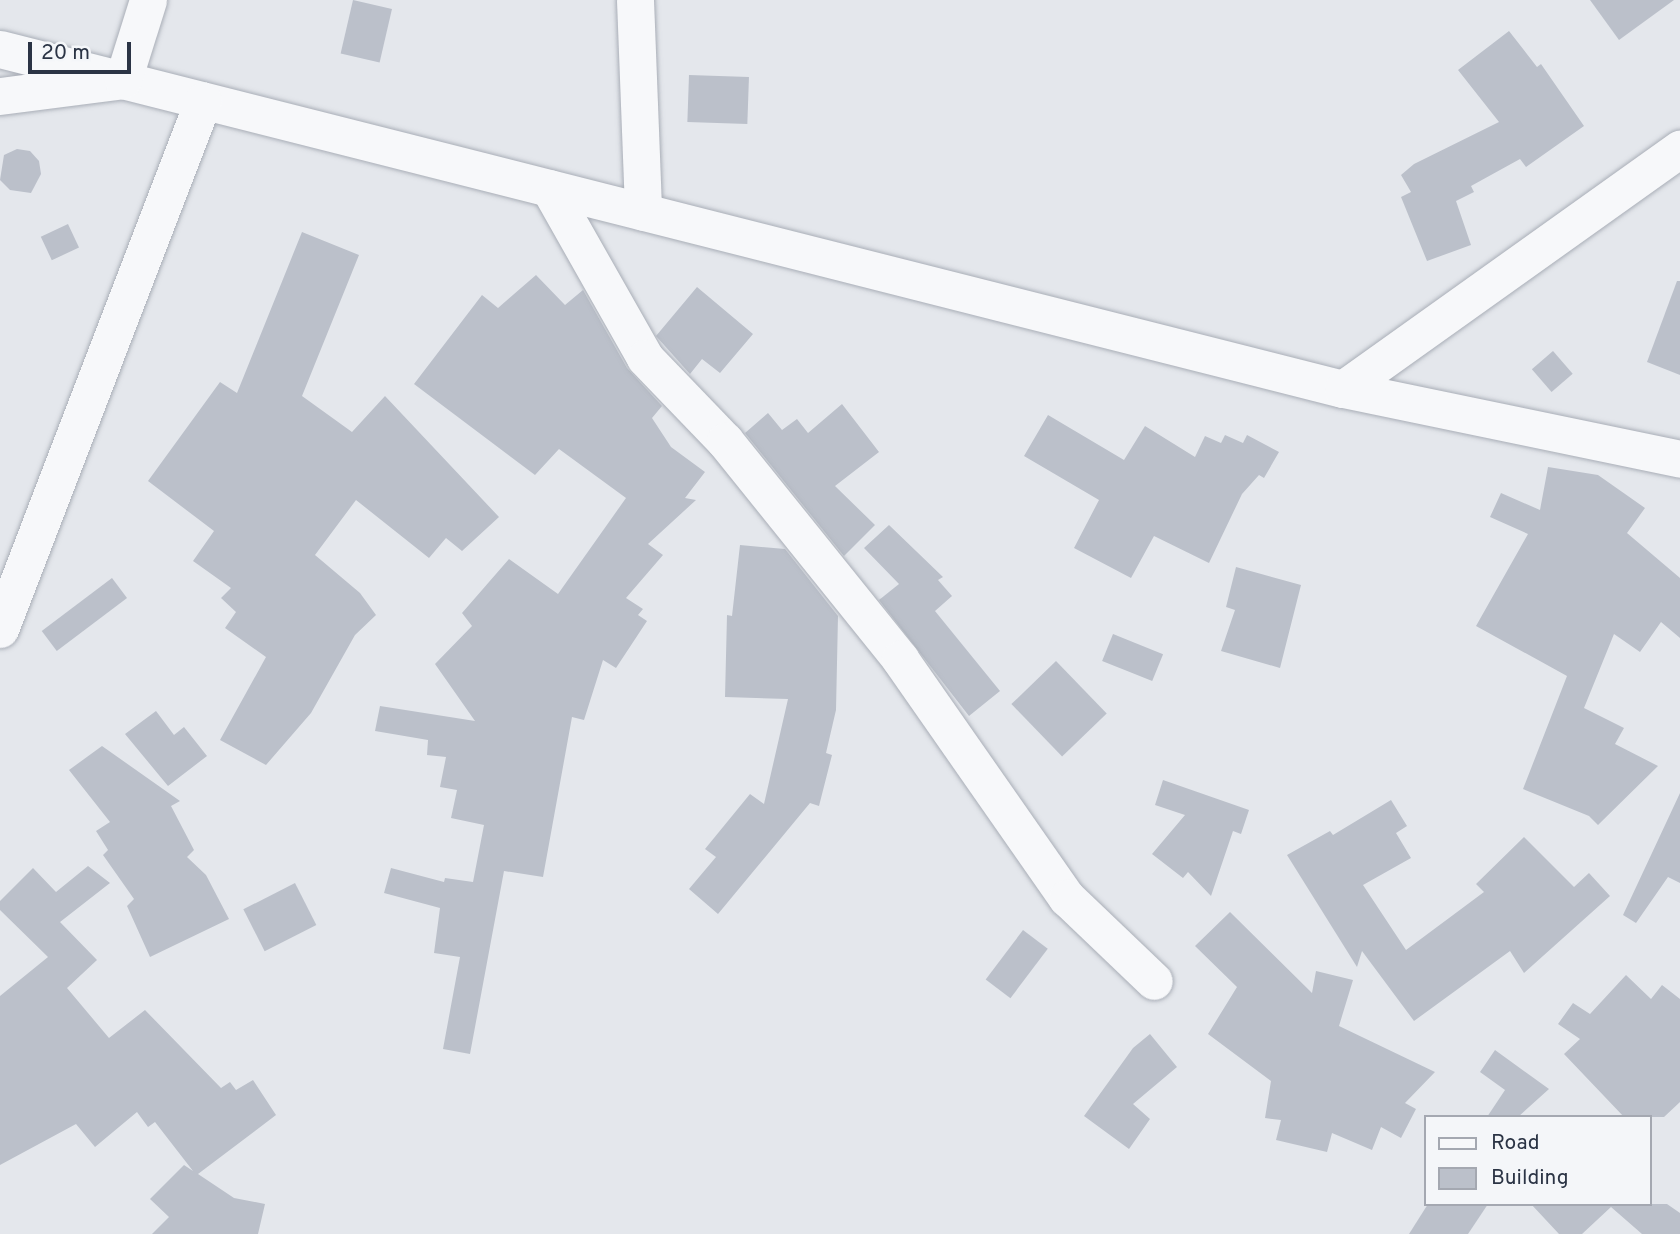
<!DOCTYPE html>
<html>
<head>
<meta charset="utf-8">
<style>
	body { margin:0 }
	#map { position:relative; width:1680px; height:1234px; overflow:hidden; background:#e4e7ec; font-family:Overpass,sans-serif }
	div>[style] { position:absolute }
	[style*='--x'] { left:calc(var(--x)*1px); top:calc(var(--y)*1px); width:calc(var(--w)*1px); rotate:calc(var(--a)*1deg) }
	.building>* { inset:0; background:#bbc0ca; transform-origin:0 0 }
	.roads { filter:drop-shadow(0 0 2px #a9aeb7) drop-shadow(0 0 2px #a9aeb7) }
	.minor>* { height:37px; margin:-18.5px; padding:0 18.5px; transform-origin:18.5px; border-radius:18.5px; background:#f7f8fa }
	span { translate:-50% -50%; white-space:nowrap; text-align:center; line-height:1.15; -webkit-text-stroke:5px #f4f6f9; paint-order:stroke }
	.legend { position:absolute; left:1424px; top:1115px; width:228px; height:91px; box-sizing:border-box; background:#f4f6f9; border:2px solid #a4a8b1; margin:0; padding:9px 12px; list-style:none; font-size:21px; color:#2b3445 }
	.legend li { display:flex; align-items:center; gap:14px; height:35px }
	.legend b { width:35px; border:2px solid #a4a8b1 }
	.scale { position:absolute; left:28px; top:42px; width:103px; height:32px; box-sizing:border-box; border:4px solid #2b3445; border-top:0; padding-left:9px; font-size:21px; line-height:24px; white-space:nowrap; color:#2b3445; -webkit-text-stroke:5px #f4f6f9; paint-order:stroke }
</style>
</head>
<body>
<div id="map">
	<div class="building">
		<i style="left:353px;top:0;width:40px;height:55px;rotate:13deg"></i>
		<i style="clip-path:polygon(1590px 0,1674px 0,1619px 40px)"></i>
		<i style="clip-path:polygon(1509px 31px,1537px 67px,1541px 64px,1584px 126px,1526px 167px,1520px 159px,1471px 186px,1474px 192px,1456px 201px,1471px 245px,1427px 261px,1401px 197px,1411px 192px,1401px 175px,1414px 164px,1499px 122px,1458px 70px)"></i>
		<i style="left:689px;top:75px;width:60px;height:47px;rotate:2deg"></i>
		<i style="clip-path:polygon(17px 149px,30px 151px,39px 161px,41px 174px,31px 193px,10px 190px,0 180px,4px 155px)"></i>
		<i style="left:68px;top:224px;width:26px;height:30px;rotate:65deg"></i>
		<i style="clip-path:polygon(302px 232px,359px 255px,302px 396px,352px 432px,385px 396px,499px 517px,462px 551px,446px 538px,429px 558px,356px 500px,315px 555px,360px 593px,376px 615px,355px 635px,311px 713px,266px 765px,220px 740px,266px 657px,225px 628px,236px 612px,221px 598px,231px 588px,193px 561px,214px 531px,148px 481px,220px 382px,237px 393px)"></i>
		<i style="clip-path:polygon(536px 275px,565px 305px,583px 290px,627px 368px,662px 406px,652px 418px,671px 447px,705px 472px,685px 498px,696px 500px,648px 544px,663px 555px,626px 598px,643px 609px,638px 615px,647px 621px,616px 668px,603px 660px,584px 720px,572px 717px,543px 877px,504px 871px,470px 1054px,443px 1049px,460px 957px,434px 953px,440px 908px,384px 893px,391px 868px,444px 882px,445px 878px,473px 882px,484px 825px,451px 818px,457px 790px,440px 787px,446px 757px,427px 755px,428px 740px,375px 731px,380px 706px,475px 721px,435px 664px,472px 626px,462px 613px,509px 559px,558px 594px,626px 498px,559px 449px,535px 475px,414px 384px,482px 295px,498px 308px)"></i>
		<i style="clip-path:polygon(1677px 281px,1680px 281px,1680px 375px,1647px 362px)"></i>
		<i style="clip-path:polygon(697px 287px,753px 334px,720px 373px,702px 359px,690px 374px,656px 336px)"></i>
		<i style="left:1553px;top:351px;width:30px;height:28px;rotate:49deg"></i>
		<i style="clip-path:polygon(842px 404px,879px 452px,835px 486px,875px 525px,844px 556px,745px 433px,768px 413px,782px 430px,797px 419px,808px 433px)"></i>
		<i style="clip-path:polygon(1048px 415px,1124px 460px,1145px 426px,1195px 457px,1205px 436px,1221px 443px,1225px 435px,1243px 443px,1247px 435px,1279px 452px,1264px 478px,1259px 475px,1242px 494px,1209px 563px,1154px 536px,1131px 578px,1074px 548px,1099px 500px,1024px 456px)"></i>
		<i style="clip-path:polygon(1548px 467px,1598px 475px,1645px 508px,1627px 533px,1680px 578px,1680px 638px,1661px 622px,1640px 652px,1614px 634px,1584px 708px,1624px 728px,1615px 744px,1658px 766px,1598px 825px,1589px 816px,1523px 789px,1567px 676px,1476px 626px,1528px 534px,1490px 517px,1501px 493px,1540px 510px)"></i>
		<i style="clip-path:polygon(889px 525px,943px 577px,938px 580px,952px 596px,935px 611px,1000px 691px,969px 716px,879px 600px,899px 584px,864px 548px)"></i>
		<i style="clip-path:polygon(740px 545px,785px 549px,838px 616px,836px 710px,826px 753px,832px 755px,819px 806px,810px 803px,718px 914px,689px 889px,716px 857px,705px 849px,750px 794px,764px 804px,788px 699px,725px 697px,727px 615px,732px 616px)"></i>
		<i style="clip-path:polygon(1236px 567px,1301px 585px,1280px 668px,1221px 651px,1235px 610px,1226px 607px)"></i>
		<i style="left:112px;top:578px;width:25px;height:88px;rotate:53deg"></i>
		<i style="left:1113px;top:634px;width:54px;height:29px;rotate:22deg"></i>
		<i style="left:1056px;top:661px;width:73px;height:62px;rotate:46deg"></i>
		<i style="clip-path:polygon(156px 711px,174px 735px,184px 727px,207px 756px,168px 786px,125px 734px)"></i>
		<i style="clip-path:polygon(102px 746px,180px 801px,171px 806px,194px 850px,187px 857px,206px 875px,229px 919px,150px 957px,127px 906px,134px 899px,103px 855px,108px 850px,96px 831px,110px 822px,69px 770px)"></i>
		<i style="clip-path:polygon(1163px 780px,1249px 810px,1241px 834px,1233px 831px,1211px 896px,1188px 872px,1183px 878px,1152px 854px,1185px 815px,1155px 805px)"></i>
		<i style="clip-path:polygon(1680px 793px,1680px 883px,1668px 877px,1636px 923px,1623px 915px)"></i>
		<i style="clip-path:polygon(1391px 800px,1407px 826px,1396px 833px,1411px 858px,1363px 885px,1406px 950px,1484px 892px,1476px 884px,1524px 837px,1574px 887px,1589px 873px,1610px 896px,1524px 973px,1510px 951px,1414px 1021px,1362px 951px,1357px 967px,1287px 855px,1330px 831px,1333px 835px)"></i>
		<i style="clip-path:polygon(88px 866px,110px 883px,60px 922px,97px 960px,67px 988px,109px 1038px,145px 1010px,221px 1088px,230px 1082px,236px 1090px,253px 1080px,276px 1115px,198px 1174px,234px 1198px,265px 1204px,258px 1234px,152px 1234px,169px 1217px,150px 1199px,184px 1165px,193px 1171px,155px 1122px,148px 1127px,137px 1112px,95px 1147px,76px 1124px,0 1165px,0 996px,48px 957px,0 910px,0 901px,33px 868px,56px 892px)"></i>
		<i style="left:295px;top:883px;width:47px;height:58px;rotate:63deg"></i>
		<i style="clip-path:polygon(1230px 912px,1312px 993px,1316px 971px,1353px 980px,1339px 1026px,1435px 1072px,1405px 1103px,1416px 1109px,1401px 1138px,1381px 1127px,1372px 1150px,1332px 1133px,1327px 1152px,1276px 1140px,1281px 1120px,1265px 1118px,1271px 1081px,1208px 1034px,1237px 987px,1195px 946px)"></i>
		<i style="left:1023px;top:930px;width:31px;height:62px;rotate:37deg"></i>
		<i style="clip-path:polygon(1626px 975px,1651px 999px,1662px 985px,1680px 999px,1680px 1102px,1664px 1117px,1624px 1117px,1564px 1054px,1580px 1039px,1558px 1024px,1573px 1003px,1590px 1014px)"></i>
		<i style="clip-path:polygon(1150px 1034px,1177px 1067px,1133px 1104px,1150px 1119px,1129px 1149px,1084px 1116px,1133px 1048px)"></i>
		<i style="clip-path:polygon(1495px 1050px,1549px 1089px,1518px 1117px,1487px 1117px,1505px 1090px,1480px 1072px)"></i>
		<i style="clip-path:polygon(1428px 1204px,1488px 1204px,1468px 1234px,1409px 1234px)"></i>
		<i style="clip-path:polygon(1531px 1204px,1667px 1204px,1680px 1213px,1680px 1234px,1642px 1234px,1611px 1207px,1582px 1234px,1559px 1234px)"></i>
	</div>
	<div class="roads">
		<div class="minor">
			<i style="--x:635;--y:0;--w:212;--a:87.8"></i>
			<i style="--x:0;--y:49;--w:1385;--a:14.21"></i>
			<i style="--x:1343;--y:389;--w:414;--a:-35.5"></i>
			<i style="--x:0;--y:96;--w:124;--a:-7.4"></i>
			<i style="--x:123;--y:80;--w:84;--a:-72.6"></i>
			<i style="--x:549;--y:188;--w:195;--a:60.5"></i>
			<i style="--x:645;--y:358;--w:115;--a:46.1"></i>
			<i style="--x:725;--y:441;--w:280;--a:51.2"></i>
			<i style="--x:900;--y:659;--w:292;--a:55.1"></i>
			<i style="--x:1067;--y:898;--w:120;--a:43.7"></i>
			<i style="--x:1343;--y:389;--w:344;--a:11.7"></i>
			<i style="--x:0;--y:629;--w:566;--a:-68.97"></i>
		</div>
	</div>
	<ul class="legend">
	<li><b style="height:9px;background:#f7f8fa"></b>Road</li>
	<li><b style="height:19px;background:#bbc0ca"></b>Building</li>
	</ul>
	<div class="scale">20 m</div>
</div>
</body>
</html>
